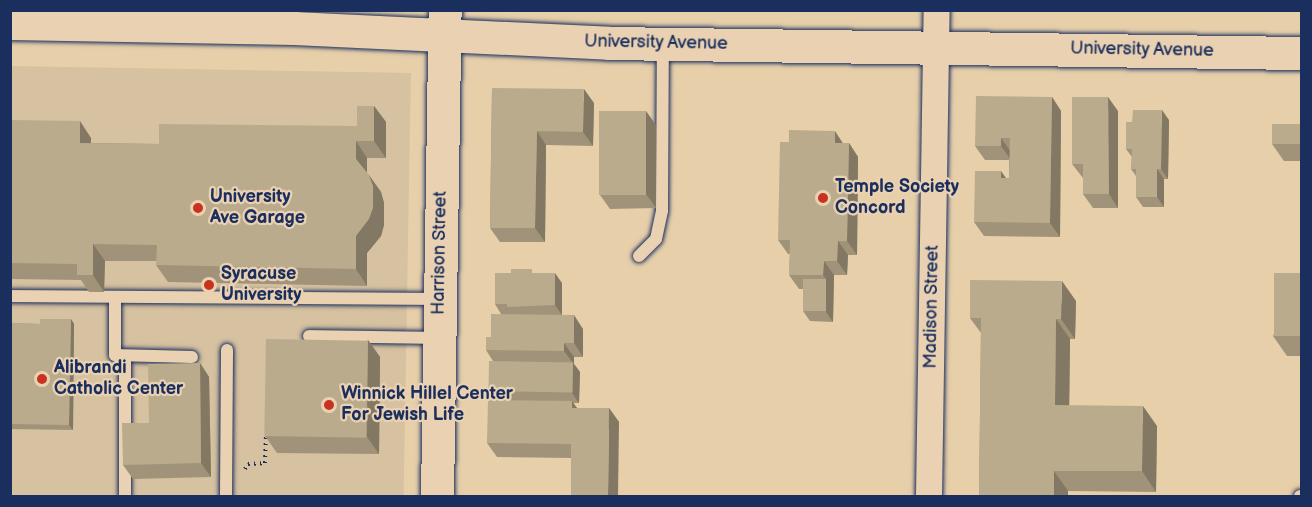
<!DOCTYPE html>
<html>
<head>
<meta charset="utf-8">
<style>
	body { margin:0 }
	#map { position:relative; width:1312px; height:507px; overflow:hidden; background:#e7cfaa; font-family:"Balsamiq Sans",sans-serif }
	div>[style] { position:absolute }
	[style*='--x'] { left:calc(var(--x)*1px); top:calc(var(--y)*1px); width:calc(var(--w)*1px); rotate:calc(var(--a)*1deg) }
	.built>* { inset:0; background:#d6c1a0; transform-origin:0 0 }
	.path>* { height:4px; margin-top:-2px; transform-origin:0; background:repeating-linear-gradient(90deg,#1b2f5e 0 1.5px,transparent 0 6px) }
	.roads { filter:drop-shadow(0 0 2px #1b2f5e) drop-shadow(0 0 2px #1b2f5e) }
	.lane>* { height:12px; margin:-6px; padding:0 6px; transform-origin:6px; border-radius:6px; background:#e9d1b1 }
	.street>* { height:26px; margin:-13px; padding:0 13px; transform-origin:13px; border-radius:13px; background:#e9d1b1 }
	.secondary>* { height:33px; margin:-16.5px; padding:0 16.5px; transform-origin:16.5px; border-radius:16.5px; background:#e9d1b1 }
	.wall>* { inset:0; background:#a19379 }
	.shaded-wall>* { inset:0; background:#837863 }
	.building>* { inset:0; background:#bbab8d; transform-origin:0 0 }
	.dots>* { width:16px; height:16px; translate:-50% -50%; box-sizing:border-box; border:3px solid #e9d1b1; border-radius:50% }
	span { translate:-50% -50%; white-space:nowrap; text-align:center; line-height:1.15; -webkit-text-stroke:4.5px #e9d1b1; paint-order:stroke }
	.street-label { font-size:18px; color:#1b2f5e }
	.poi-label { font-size:18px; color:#1b2f5e; font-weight:700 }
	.left { translate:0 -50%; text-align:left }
	.frame { position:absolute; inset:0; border:12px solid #1b2f5e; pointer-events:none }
</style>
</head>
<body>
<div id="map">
	<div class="built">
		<i style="left:11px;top:66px;width:400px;height:430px;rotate:1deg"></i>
	</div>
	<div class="path">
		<i style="--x:245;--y:469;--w:6;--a:-59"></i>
		<i style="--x:248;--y:464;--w:17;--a:-3"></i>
		<i style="--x:265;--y:463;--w:29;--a:-88"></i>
	</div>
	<div class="roads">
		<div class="lane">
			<i style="--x:639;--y:256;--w:24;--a:-45"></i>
			<i style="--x:656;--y:239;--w:29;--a:-78"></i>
			<i style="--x:662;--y:211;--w:166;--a:-89.7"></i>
			<i style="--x:10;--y:296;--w:428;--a:0.4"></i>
			<i style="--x:115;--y:297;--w:58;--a:90"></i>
			<i style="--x:115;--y:355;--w:77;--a:1.5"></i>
			<i style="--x:309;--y:336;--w:128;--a:0.9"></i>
			<i style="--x:125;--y:356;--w:140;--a:90"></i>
			<i style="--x:226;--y:496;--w:146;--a:-89.6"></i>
			<i style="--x:1300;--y:496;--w:2;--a:0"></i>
		</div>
		<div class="street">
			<i style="--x:929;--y:496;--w:486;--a:-89.1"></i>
		</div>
		<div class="secondary">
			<i style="--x:10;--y:23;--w:284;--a:1"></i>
			<i style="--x:294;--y:28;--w:315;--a:2.7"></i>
			<i style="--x:609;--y:43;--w:693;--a:0.83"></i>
			<i style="--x:437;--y:496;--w:486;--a:-89.1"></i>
		</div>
	</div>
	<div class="wall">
		<i style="clip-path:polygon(492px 88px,594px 103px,593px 146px,546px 145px,545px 242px,500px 242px,490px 228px)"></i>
		<i style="clip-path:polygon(1052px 97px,1061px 111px,1060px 237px,984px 236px,974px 222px,1006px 178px,1009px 178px,1009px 160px,985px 160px,975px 146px)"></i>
		<i style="clip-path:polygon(374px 106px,386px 122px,386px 158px,367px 158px,367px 173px,381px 192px,384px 203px,384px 225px,381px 236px,367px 253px,367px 286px,168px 282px,156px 265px,157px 261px,105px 261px,104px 292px,89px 292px,81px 280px,10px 279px,10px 120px,91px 138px,91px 143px,159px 144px,357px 126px)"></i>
		<i style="clip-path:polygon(1118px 111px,1118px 208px,1093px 208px,1083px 194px,1083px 178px,1072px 164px)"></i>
		<i style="clip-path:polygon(1169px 120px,1168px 179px,1164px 179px,1164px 207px,1143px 207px,1136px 197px,1136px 176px,1131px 169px,1132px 157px,1126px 149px)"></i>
		<i style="clip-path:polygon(1302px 124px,1302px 161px,1284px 161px,1272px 144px)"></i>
		<i style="clip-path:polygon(656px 125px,656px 208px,610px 209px,600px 195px)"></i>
		<i style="clip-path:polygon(843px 143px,849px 143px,858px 157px,857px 255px,848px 255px,847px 275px,834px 275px,833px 322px,810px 321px,803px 311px,803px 289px,799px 289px,789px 275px,790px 254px,788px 254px,778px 240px)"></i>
		<i style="clip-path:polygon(535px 273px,562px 283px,562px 315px,583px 329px,583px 357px,574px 357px,574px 364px,580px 372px,579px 403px,573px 403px,577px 408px,609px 408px,619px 422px,571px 458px,497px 457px,487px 443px,494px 400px,488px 391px,493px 361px,486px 350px,501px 314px,495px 304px)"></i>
		<i style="clip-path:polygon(1302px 273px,1302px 356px,1287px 356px,1273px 336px)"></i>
		<i style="clip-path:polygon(1076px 301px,1075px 339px,1070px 339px,1069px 406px,1157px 426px,1156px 492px,1068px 491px,979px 496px,981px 333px,970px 318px)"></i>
		<i style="clip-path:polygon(71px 319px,74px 324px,73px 430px,10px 429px,10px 323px,40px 324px)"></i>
		<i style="clip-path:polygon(368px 340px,380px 357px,379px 454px,277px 453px,265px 436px)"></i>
		<i style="clip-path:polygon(200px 363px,209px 377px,211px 477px,133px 479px,123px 465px,149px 423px)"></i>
	</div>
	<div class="shaded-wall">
		<i style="clip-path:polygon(584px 89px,594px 103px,593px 146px,583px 132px)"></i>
		<i style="clip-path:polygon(1052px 97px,1061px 111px,1060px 237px,1050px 223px)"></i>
		<i style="clip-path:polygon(1108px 97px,1118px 111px,1118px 208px,1109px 194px)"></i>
		<i style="clip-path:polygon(374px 106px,386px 122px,386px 158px,374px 141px)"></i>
		<i style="clip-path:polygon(1162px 110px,1169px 120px,1168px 179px,1161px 169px)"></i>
		<i style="clip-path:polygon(646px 111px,656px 125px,656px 208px,646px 194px)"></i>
		<i style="clip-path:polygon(80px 121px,91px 138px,91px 159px,80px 143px)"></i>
		<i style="clip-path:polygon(537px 131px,546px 145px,545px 242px,535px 228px)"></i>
		<i style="clip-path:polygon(835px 131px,844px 145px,835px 143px)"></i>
		<i style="clip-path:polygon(1001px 138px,1011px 152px,1011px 160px,1001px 146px)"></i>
		<i style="clip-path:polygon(356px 141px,367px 158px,367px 176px,356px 159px)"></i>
		<i style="clip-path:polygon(849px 143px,858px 157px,857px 255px,847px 241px)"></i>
		<i style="clip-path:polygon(1157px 169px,1164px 179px,1164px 207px,1157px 197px)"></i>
		<i style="clip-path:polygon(1001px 171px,1011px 185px,1001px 178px)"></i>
		<i style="clip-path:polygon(369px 175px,381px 192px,384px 203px,384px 225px,381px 236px,367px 253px,367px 286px,356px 269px,356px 236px)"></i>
		<i style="clip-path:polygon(838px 241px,848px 255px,847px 275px,837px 261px)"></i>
		<i style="clip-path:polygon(93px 244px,105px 261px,104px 292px,93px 275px)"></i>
		<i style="clip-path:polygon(824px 261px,834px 275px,833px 322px,826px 312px,826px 279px,823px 275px)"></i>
		<i style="clip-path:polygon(555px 273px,562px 283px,562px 315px,555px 305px)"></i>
		<i style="clip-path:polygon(1062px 281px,1076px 301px,1075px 339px,1061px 319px)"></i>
		<i style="clip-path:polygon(574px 315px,583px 329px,583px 357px,574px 343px)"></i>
		<i style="clip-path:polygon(71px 319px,74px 324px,73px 430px,69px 425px)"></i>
		<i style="clip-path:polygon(1056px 319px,1070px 339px,1069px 426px,1055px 405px)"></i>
		<i style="clip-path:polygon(368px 340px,380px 357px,379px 454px,367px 437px)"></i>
		<i style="clip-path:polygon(564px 343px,574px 357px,574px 364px,580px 372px,579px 403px,572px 393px,573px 363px,564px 351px)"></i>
		<i style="clip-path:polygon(200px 363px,209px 377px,211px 477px,201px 463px)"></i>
		<i style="clip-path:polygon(572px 401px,582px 415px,572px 408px)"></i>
		<i style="clip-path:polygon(1143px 406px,1157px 426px,1156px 492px,1142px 471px)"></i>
		<i style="clip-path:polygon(609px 408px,619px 422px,618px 496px,608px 496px)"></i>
		<i style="clip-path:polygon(1054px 471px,1068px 491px,1068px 496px,1054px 496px)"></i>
	</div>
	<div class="building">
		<i style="clip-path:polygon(492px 88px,584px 89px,583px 132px,537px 131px,535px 228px,490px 228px)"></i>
		<i style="clip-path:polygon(976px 96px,1052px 97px,1050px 223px,974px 222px,975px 171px,1001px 171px,1001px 178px,1009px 178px,1010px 138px,1001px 138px,1001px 146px,975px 146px)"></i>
		<i style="clip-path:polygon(1072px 97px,1108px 97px,1109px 194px,1083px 194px,1083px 164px,1072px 164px)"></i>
		<i style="clip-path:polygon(357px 106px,374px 106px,374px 141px,356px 141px,356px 159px,369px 175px,373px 186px,373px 208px,369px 219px,356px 236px,356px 269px,156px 265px,157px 245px,93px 244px,93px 275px,77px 275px,77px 264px,10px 263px,10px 120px,80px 121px,80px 143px,159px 144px,159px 124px,357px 126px)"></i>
		<i style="clip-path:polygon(1133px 110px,1162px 110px,1161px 169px,1157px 169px,1157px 197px,1136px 197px,1136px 169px,1131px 169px,1132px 149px,1126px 149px,1126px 122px,1132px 122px)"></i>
		<i style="left:599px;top:111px;width:47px;height:84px"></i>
		<i style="left:1272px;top:124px;width:30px;height:20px"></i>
		<i style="clip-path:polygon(789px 130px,835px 131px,835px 143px,849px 143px,847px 241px,838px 241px,837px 261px,824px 261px,823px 275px,789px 275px,790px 240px,778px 240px,780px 142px,789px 142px)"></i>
		<i style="clip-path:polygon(511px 269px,532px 269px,532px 273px,555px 273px,555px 305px,507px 307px,507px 304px,495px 304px,495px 273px,511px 273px)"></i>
		<i style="left:1274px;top:273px;width:28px;height:63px"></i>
		<i style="left:803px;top:279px;width:23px;height:32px"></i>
		<i style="clip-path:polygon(970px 280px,1062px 281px,1061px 319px,1056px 319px,1055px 405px,1143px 406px,1142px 471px,1054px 471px,1054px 496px,979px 496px,981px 318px,970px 318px)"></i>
		<i style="clip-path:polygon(491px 314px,574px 315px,574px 343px,564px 343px,564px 351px,486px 350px,486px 337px,491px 337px)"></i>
		<i style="clip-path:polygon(40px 319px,71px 319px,69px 425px,10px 424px,10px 323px,40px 324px)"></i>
		<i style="left:266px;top:339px;width:102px;height:97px;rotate:1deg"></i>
		<i style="left:489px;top:361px;width:84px;height:30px;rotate:1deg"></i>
		<i style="clip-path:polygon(200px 363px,201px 463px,123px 465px,122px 423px,149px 423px,148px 364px)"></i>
		<i style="clip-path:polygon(488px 400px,572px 401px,572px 408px,609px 408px,608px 496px,571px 496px,571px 444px,487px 443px)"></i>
	</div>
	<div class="dots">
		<i style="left:823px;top:198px;background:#c8321e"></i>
		<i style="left:198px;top:208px;background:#c8321e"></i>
		<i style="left:209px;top:285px;background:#c8321e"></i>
		<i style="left:42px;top:379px;background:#c8321e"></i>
		<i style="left:329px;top:405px;background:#c8321e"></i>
	</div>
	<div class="street-label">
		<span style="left:656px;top:43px;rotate:1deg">University Avenue</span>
		<span style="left:1142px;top:50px;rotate:1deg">University Avenue</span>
		<span style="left:440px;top:253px;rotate:-89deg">Harrison Street</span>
		<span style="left:932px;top:307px;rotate:-89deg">Madison Street</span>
	</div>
	<div class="poi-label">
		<span class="left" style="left:835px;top:198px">Temple Society<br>Concord</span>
		<span class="left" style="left:210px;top:208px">University<br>Ave Garage</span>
		<span class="left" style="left:221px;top:285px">Syracuse<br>University</span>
		<span class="left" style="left:54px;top:379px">Alibrandi<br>Catholic Center</span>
		<span class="left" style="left:341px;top:405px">Winnick Hillel Center<br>For Jewish Life</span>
	</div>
	<div class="frame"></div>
</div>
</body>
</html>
